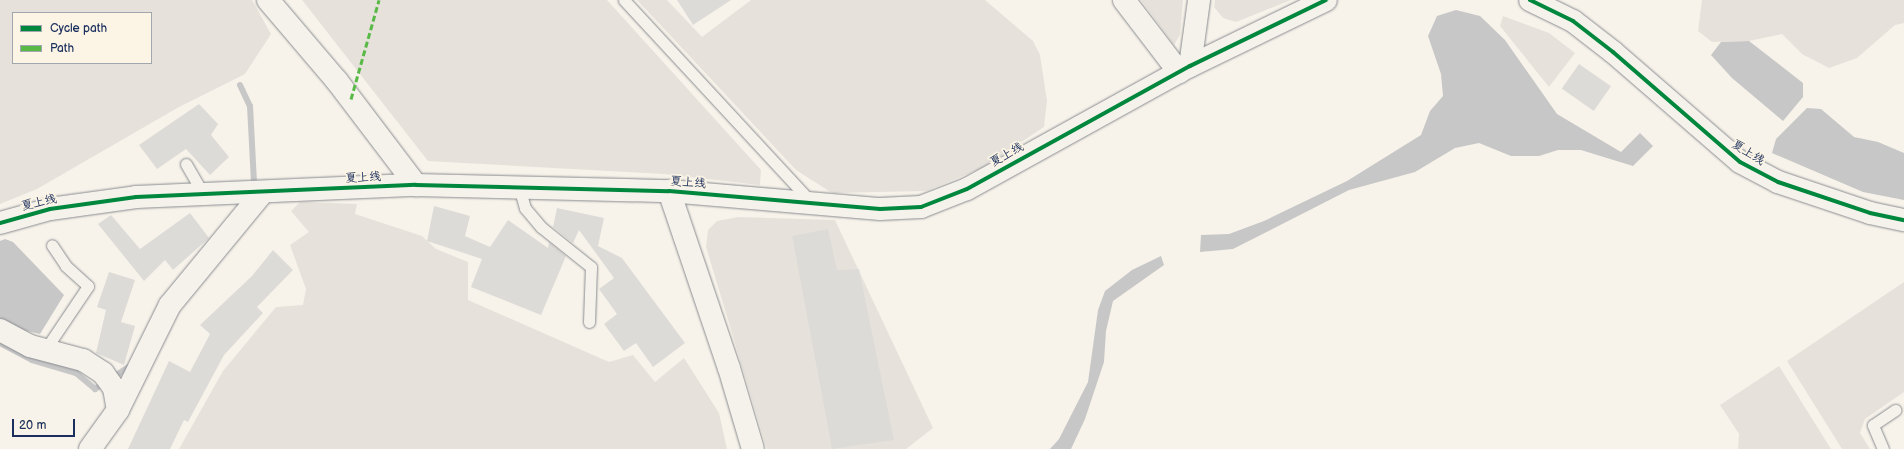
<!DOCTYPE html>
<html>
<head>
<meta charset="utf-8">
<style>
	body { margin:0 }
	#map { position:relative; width:1904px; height:449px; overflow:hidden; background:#f7f3ea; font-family:"Balsamiq Sans","LXGW WenKai TC",sans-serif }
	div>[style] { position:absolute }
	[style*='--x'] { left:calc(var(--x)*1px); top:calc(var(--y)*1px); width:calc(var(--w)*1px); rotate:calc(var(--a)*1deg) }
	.green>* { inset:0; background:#e6e2db }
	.water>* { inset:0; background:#c7c7c7 }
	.stream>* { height:6px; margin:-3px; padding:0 3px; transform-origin:3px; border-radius:3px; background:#c7c7c7 }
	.building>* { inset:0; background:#dddbd7; transform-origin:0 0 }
	.roads { filter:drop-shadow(0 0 1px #8a8c91) drop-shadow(0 0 1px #8a8c91) }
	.service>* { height:11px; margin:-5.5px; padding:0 5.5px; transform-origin:5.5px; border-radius:5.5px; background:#f5f2ec }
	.minor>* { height:22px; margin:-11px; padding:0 11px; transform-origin:11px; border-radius:11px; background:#f5f2ec }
	.tertiary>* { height:22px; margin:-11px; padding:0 11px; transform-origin:11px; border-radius:11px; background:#f5f2ec }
	.quiet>* { height:3px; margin-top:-1.5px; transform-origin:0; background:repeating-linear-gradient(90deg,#58b947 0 6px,transparent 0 9px) }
	.cycleway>* { height:4px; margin:-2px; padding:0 2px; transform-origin:2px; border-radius:2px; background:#00873e }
	span { translate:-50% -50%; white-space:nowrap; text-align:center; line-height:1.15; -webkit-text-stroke:3.5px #fcf5e5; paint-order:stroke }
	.street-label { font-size:12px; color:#1b2f5e }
	.legend { position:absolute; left:12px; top:12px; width:140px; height:52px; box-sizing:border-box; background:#fcf5e5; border:1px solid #a2a6af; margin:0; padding:5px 7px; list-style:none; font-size:12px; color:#1b2f5e }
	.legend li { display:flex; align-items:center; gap:8px; height:20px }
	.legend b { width:20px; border:1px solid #a2a6af }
	.scale { position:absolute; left:12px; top:419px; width:63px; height:18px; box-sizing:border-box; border:2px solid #1b2f5e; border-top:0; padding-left:5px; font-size:12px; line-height:14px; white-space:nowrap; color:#1b2f5e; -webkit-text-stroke:3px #fcf5e5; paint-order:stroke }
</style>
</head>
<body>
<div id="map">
	<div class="green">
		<i style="clip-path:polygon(evenodd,0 0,252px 0,271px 34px,245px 74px,179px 107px,37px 189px,0 204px,0 0,13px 13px,151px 13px,151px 63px,13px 63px,13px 13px)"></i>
		<i style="clip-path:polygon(302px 0,607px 0,761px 170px,760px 185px,663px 174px,428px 161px)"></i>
		<i style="clip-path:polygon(637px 0,667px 0,702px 37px,751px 0,985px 0,1033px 41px,1040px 55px,1047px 101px,1044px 127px,982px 168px,926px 191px,832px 193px,796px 170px)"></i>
		<i style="clip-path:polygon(1141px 0,1183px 0,1180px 35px,1174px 45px)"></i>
		<i style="clip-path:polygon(1215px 0,1291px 0,1236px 22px,1223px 18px,1214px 7px)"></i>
		<i style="clip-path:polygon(1702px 0,1904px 0,1904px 23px,1895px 25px,1857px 58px,1829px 68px,1802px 54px,1782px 34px,1749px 41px,1712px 42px,1698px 31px)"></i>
		<i style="clip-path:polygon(1503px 16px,1549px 33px,1575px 53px,1549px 87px,1500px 26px)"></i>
		<i style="clip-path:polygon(300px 202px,357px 204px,355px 214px,422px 236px,436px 249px,468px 262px,468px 300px,609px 362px,633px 355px,655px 382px,684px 358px,719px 413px,727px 449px,179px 449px,223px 371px,276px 307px,303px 305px,306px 289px,290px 245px,309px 232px,291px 211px)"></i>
		<i style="clip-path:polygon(738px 217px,835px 220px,933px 428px,906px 449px,767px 449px,706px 247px,708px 230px,717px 221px)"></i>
		<i style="clip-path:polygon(1904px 282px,1904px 392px,1865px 419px,1860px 433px,1870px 449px,1842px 449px,1787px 361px)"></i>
		<i style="clip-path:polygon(1779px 366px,1831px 449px,1738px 449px,1739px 434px,1720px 405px)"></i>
	</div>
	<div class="water">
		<i style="clip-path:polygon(1456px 10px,1480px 16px,1505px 40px,1557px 114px,1621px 152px,1640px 133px,1653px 146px,1633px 166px,1581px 150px,1558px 150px,1539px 156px,1511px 156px,1479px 143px,1455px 148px,1415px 172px,1349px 190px,1233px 249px,1200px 252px,1201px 235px,1229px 234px,1264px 221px,1347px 181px,1421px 135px,1430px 111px,1443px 96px,1441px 74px,1428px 36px,1437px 16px)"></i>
		<i style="clip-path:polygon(1749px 41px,1803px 83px,1803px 97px,1783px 121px,1732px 78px,1711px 55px,1721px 42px)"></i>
		<i style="clip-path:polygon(1807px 108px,1821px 109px,1854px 137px,1878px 142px,1904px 153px,1904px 200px,1863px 192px,1772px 153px,1776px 139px)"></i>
		<i style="clip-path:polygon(5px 239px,13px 242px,64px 295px,40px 334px,14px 328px,0 320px,0 241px)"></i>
		<i style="clip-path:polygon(1161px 256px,1164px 265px,1113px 301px,1106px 331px,1104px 362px,1085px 419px,1071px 449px,1050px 449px,1059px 439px,1088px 382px,1098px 310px,1105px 291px,1132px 270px)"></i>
	</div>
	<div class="stream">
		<i style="--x:240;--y:85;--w:23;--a:65"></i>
		<i style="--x:250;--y:106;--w:76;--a:87"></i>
		<i style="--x:254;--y:182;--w:8;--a:113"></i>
		<i style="--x:0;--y:343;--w:36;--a:28"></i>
		<i style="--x:32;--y:360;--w:46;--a:16.5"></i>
		<i style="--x:76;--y:373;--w:25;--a:40"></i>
		<i style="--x:95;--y:389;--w:42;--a:-33.3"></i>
	</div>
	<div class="building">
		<i style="clip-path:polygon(677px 0,731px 0,693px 25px)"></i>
		<i style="left:1579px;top:64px;width:39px;height:30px;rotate:35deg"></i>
		<i style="clip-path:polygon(199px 104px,218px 124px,211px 135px,229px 157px,210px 175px,186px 149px,157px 169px,139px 145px)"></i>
		<i style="clip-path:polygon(434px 206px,470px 216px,465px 236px,490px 247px,508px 220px,548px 248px,549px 242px,566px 256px,541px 315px,471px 287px,482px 259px,427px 241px)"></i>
		<i style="clip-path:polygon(557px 208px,604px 218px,598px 246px,622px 258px,685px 343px,653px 367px,636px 343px,624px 351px,604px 324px,617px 314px,599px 289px,614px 278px,579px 230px,573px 243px,553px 227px)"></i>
		<i style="clip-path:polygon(190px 213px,209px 238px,173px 270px,165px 260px,144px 281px,98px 224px,111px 215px,140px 249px)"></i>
		<i style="clip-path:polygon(828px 229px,837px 270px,859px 269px,894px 440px,832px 449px,792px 236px)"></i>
		<i style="clip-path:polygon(273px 250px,293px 270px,257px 307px,263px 313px,224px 355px,188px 422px,184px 420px,170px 449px,128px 449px,169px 361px,190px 372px,210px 334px,200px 325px,252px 276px)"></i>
		<i style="clip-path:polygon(109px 272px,135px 280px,121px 322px,135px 326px,124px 365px,96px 353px,106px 310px,97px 307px)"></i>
	</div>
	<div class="roads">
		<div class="service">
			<i style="--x:624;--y:0;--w:275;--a:47.2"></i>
			<i style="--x:186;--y:164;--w:32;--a:60"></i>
			<i style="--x:519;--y:187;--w:22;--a:74"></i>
			<i style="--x:525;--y:208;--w:25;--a:50"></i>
			<i style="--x:541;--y:227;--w:64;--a:38.7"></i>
			<i style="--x:591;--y:267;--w:55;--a:92.1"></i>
			<i style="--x:45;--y:350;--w:77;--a:-56.1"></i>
			<i style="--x:88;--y:286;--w:30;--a:-138"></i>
			<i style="--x:66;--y:266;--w:25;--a:-124"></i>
			<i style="--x:1883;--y:449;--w:26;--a:-113"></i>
			<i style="--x:1873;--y:425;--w:27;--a:-34"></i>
		</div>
		<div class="minor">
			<i style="--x:268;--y:0;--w:106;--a:49.6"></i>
			<i style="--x:337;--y:81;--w:131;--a:52.8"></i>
			<i style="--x:1124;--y:0;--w:91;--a:52.6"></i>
			<i style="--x:1190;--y:66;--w:67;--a:-82.2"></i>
			<i style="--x:669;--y:191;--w:187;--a:71.3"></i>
			<i style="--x:729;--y:368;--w:84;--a:73.5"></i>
			<i style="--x:0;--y:330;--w:34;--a:28"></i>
			<i style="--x:30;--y:346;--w:55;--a:14.8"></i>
			<i style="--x:83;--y:360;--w:24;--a:33"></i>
			<i style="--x:103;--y:373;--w:19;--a:54"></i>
			<i style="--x:114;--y:388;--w:22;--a:80"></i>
			<i style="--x:90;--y:449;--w:48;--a:-54.3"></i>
			<i style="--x:118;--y:410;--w:117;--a:-63.7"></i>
			<i style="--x:170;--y:305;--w:146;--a:-50.5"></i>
		</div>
		<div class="tertiary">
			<i style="--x:1530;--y:0;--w:48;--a:26"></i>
			<i style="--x:1573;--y:21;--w:51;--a:37.8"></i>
			<i style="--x:1613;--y:52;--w:168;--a:40.9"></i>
			<i style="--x:1740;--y:162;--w:43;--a:27.8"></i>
			<i style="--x:1778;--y:182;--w:97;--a:18.6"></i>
			<i style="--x:1870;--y:213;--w:35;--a:12"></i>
			<i style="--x:0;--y:223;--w:52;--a:-15.6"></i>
			<i style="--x:50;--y:209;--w:87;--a:-7.9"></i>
			<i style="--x:136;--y:197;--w:280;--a:-2.5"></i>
			<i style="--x:416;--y:185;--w:253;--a:1.4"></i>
			<i style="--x:669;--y:191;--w:212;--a:4.9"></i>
			<i style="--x:880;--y:209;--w:41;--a:-2.8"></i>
			<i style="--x:921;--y:207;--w:49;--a:-21.4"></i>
			<i style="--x:967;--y:189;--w:255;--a:-28.9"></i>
			<i style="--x:1190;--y:66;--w:151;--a:-25.9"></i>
		</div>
	</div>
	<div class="quiet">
		<i style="--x:351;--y:99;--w:103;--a:-74.2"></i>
	</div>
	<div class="cycleway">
		<i style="--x:1530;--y:0;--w:48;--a:26"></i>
		<i style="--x:1573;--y:21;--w:51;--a:37.8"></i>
		<i style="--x:1613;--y:52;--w:168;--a:40.9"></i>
		<i style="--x:1740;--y:162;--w:43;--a:27.8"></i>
		<i style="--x:1778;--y:182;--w:97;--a:18.6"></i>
		<i style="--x:1870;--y:213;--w:35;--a:12"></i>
		<i style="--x:0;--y:223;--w:52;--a:-15.6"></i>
		<i style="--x:50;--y:209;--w:87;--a:-7.9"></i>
		<i style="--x:136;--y:197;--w:280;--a:-2.5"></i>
		<i style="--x:416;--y:185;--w:253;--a:1.4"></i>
		<i style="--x:669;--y:191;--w:212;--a:4.9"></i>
		<i style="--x:880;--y:209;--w:41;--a:-2.8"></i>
		<i style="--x:921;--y:207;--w:49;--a:-21.4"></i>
		<i style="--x:967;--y:189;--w:255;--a:-28.9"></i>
		<i style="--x:1190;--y:66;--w:151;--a:-25.9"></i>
	</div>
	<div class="street-label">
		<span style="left:1748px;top:153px;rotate:32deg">夏上线</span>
		<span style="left:1007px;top:155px;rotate:-29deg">夏上线</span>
		<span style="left:363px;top:178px;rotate:-3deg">夏上线</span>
		<span style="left:688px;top:183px;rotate:5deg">夏上线</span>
		<span style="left:39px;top:203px;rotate:-13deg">夏上线</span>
	</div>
	<ul class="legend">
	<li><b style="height:5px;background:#00873e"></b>Cycle path</li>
	<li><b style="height:5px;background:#58b947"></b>Path</li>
	</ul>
	<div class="scale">20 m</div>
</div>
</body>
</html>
